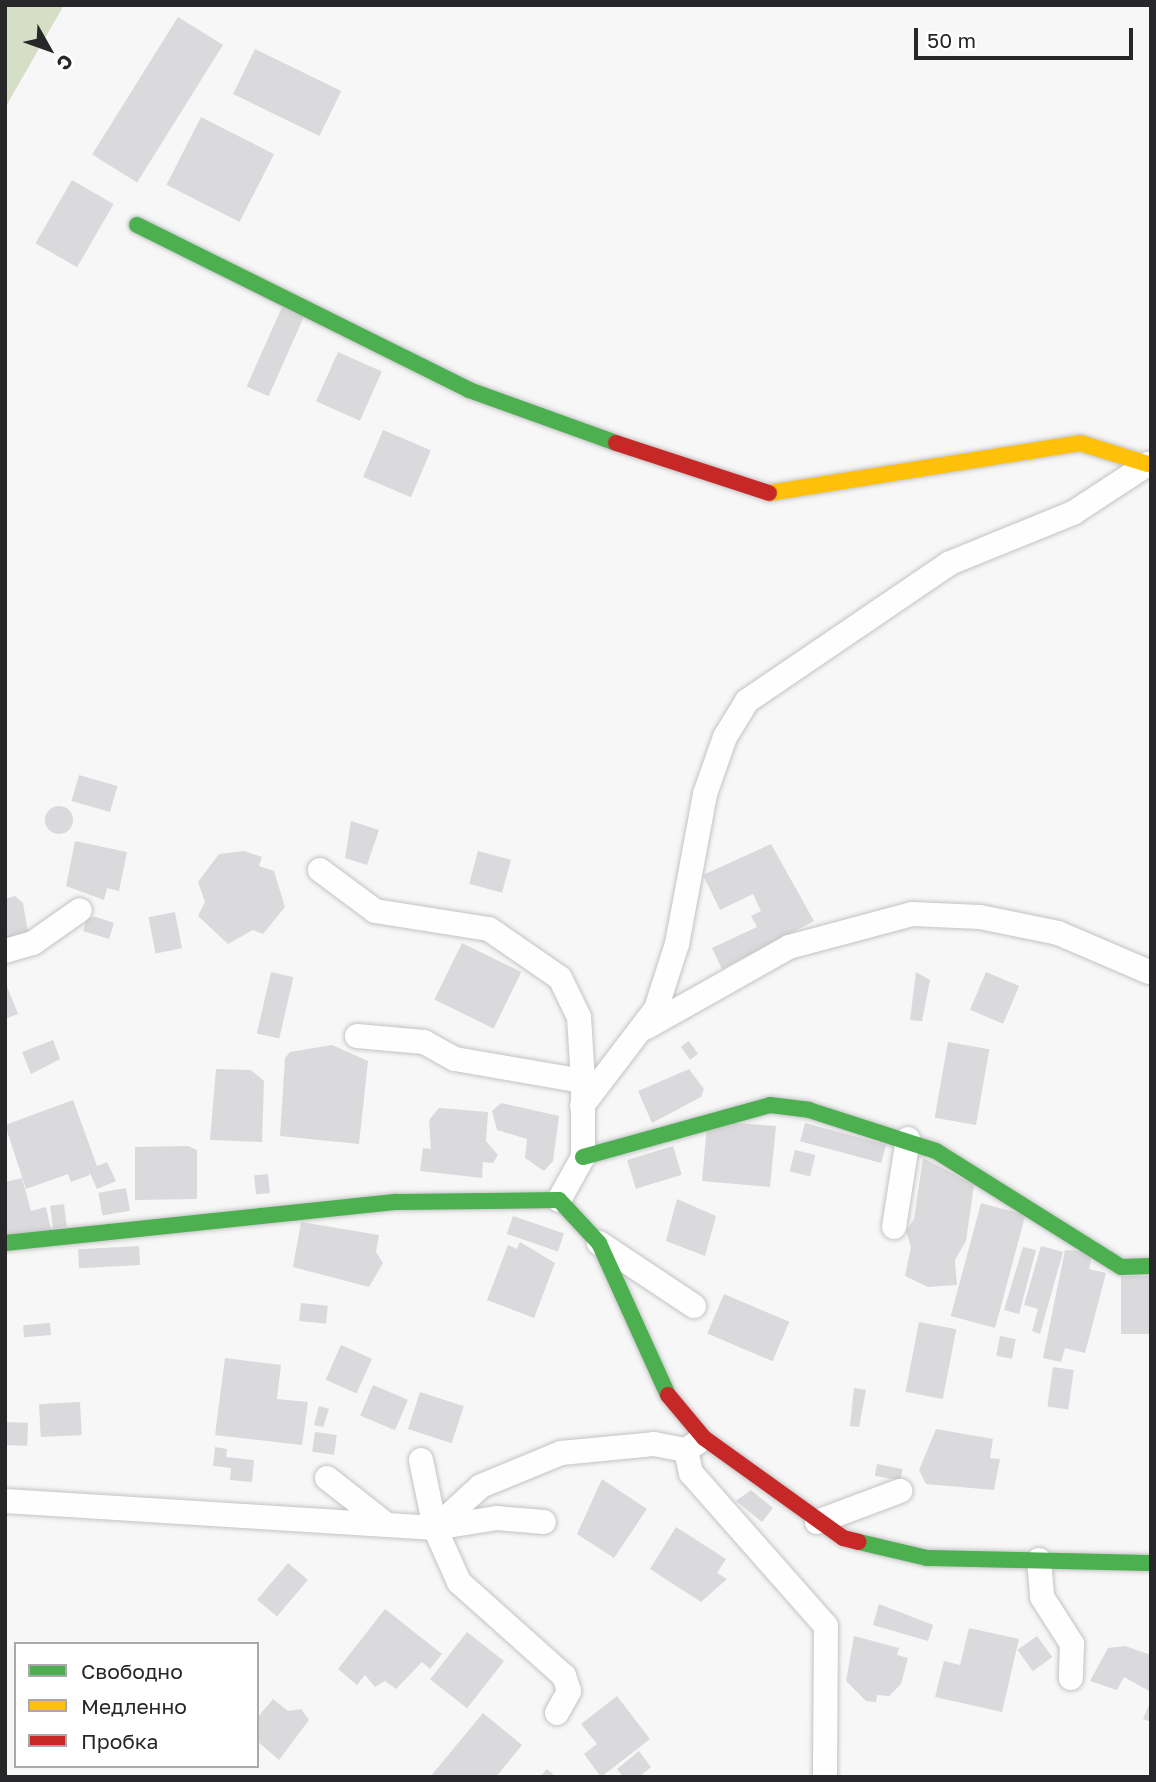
<!DOCTYPE html>
<html>
<head>
<meta charset="utf-8">
<style>
	body { margin:0 }
	#map { position:relative; width:1156px; height:1782px; overflow:hidden; background:#f7f7f8; font-family:"Golos Text",sans-serif }
	div>[style] { position:absolute }
	[style*='--x'] { left:calc(var(--x)*1px); top:calc(var(--y)*1px); width:calc(var(--w)*1px); rotate:calc(var(--a)*1deg) }
	.green>* { inset:0; background:#d7dec6 }
	.building>* { inset:0; background:#dadadc; transform-origin:0 0 }
	.round { border-radius:50% }
	.roads { filter:drop-shadow(0 0 2px #c3c3c4) drop-shadow(0 0 2px #c3c3c4) }
	.street>* { height:24px; margin:-12px; padding:0 12px; transform-origin:12px; border-radius:12px; background:#fefefe }
	.fast>* { height:16px; margin:-8px; padding:0 8px; transform-origin:8px; border-radius:8px; background:#4caf50 }
	.slow>* { height:16px; margin:-8px; padding:0 8px; transform-origin:8px; border-radius:8px; background:#ffc107 }
	.jam>* { height:16px; margin:-8px; padding:0 8px; transform-origin:8px; border-radius:8px; background:#c62828 }
	span { translate:-50% -50%; white-space:nowrap; text-align:center; line-height:1.15; -webkit-text-stroke:5px #fff; paint-order:stroke }
	.frame { position:absolute; inset:0; border:7px solid #272729; pointer-events:none }
	.legend { position:absolute; left:14px; top:1642px; width:245px; height:126px; box-sizing:border-box; background:#fff; border:2px solid #a9a9a9; margin:0; padding:9px 12px; list-style:none; font-size:21px; color:#272729 }
	.legend li { display:flex; align-items:center; gap:14px; height:35px }
	.legend b { width:35px; border:2px solid #a9a9a9 }
	.north { position:absolute; left:14px; top:14px; width:70px; height:70px; -webkit-text-stroke:5px #fff; paint-order:stroke; rotate:130deg; font-size:19px; font-weight:700; line-height:28px; text-align:center; color:#272729 }
	.north::after { content:''; display:block; margin:auto; width:24px; height:32px; background:#272729; clip-path:polygon(50% 0,100% 100%,50% 72%,0 100%) }
	.scale { position:absolute; left:914px; top:28px; width:219px; height:32px; box-sizing:border-box; border:4px solid #272729; border-top:0; padding-left:9px; font-size:21px; line-height:24px; white-space:nowrap; color:#272729; -webkit-text-stroke:5px #fff; paint-order:stroke }
</style>
</head>
<body>
<div id="map">
	<div class="green">
		<i style="clip-path:polygon(5px 5px,64px 5px,5px 108px)"></i>
	</div>
	<div class="building">
		<i style="left:178px;top:17px;width:53px;height:162px;rotate:32deg"></i>
		<i style="left:255px;top:49px;width:96px;height:50px;rotate:26deg"></i>
		<i style="left:201px;top:117px;width:82px;height:76px;rotate:27deg"></i>
		<i style="left:72px;top:180px;width:48px;height:73px;rotate:30deg"></i>
		<i style="left:282px;top:307px;width:24px;height:87px;rotate:24deg"></i>
		<i style="left:338px;top:352px;width:48px;height:54px;rotate:24deg"></i>
		<i style="left:383px;top:430px;width:52px;height:51px;rotate:23deg"></i>
		<i style="left:79px;top:775px;width:40px;height:27px;rotate:16deg"></i>
		<i class="round" style="left:45px;top:806px;width:28px;height:28px"></i>
		<i style="clip-path:polygon(351px 821px,379px 830px,367px 865px,345px 858px)"></i>
		<i style="clip-path:polygon(75px 841px,127px 852px,119px 891px,107px 888px,104px 900px,66px 886px)"></i>
		<i style="clip-path:polygon(771px 844px,814px 921px,722px 969px,712px 948px,757px 927px,751px 916px,761px 911px,753px 894px,720px 910px,703px 875px)"></i>
		<i style="clip-path:polygon(244px 851px,262px 857px,259px 866px,274px 871px,285px 907px,263px 934px,253px 930px,228px 944px,198px 916px,205px 902px,198px 882px,219px 854px)"></i>
		<i style="left:478px;top:851px;width:34px;height:34px;rotate:15deg"></i>
		<i style="clip-path:polygon(15px 896px,23px 903px,28px 932px,5px 939px,5px 899px)"></i>
		<i style="left:175px;top:912px;width:37px;height:27px;rotate:79deg"></i>
		<i style="clip-path:polygon(96px 917px,114px 923px,109px 939px,83px 931px,87px 918px)"></i>
		<i style="left:462px;top:943px;width:66px;height:63px;rotate:26deg"></i>
		<i style="left:271px;top:972px;width:23px;height:63px;rotate:13deg"></i>
		<i style="clip-path:polygon(916px 972px,930px 980px,922px 1021px,910px 1020px)"></i>
		<i style="left:986px;top:972px;width:36px;height:41px;rotate:23deg"></i>
		<i style="clip-path:polygon(5px 981px,18px 1014px,5px 1019px)"></i>
		<i style="clip-path:polygon(53px 1040px,60px 1059px,31px 1074px,22px 1052px)"></i>
		<i style="left:689px;top:1041px;width:16px;height:10px;rotate:55deg"></i>
		<i style="left:948px;top:1042px;width:42px;height:77px;rotate:10deg"></i>
		<i style="clip-path:polygon(332px 1045px,368px 1061px,359px 1144px,280px 1136px,285px 1058px,290px 1052px)"></i>
		<i style="clip-path:polygon(216px 1069px,251px 1070px,264px 1081px,262px 1142px,210px 1140px)"></i>
		<i style="clip-path:polygon(689px 1069px,704px 1089px,701px 1097px,652px 1123px,638px 1091px)"></i>
		<i style="clip-path:polygon(73px 1100px,97px 1166px,107px 1162px,116px 1181px,97px 1189px,88px 1169px,90px 1175px,71px 1182px,68px 1174px,26px 1189px,5px 1125px)"></i>
		<i style="clip-path:polygon(501px 1103px,559px 1116px,553px 1161px,544px 1171px,525px 1158px,527px 1139px,497px 1130px,492px 1111px)"></i>
		<i style="clip-path:polygon(439px 1108px,488px 1112px,486px 1141px,498px 1155px,493px 1163px,483px 1162px,482px 1178px,420px 1171px,423px 1148px,431px 1149px,429px 1120px)"></i>
		<i style="clip-path:polygon(723px 1122px,776px 1126px,770px 1187px,702px 1181px,707px 1125px)"></i>
		<i style="left:805px;top:1123px;width:84px;height:19px;rotate:15deg"></i>
		<i style="clip-path:polygon(188px 1146px,197px 1150px,197px 1199px,135px 1200px,135px 1147px)"></i>
		<i style="left:673px;top:1146px;width:30px;height:48px;rotate:73deg"></i>
		<i style="left:795px;top:1150px;width:21px;height:22px;rotate:14deg"></i>
		<i style="clip-path:polygon(923px 1158px,974px 1185px,966px 1241px,955px 1260px,957px 1285px,928px 1287px,905px 1276px,911px 1247px,906px 1231px,914px 1219px)"></i>
		<i style="left:268px;top:1174px;width:19px;height:14px;rotate:84deg"></i>
		<i style="clip-path:polygon(22px 1178px,31px 1211px,46px 1207px,51px 1230px,5px 1240px,5px 1182px)"></i>
		<i style="left:126px;top:1188px;width:23px;height:28px;rotate:80deg"></i>
		<i style="clip-path:polygon(677px 1199px,716px 1216px,705px 1256px,666px 1241px)"></i>
		<i style="left:981px;top:1203px;width:46px;height:117px;rotate:15deg"></i>
		<i style="left:64px;top:1204px;width:23px;height:14px;rotate:83deg"></i>
		<i style="left:513px;top:1216px;width:54px;height:19px;rotate:19deg"></i>
		<i style="clip-path:polygon(301px 1222px,379px 1235px,376px 1252px,383px 1263px,369px 1287px,293px 1267px)"></i>
		<i style="clip-path:polygon(520px 1242px,555px 1263px,534px 1318px,487px 1300px,508px 1245px,517px 1249px)"></i>
		<i style="left:139px;top:1246px;width:19px;height:61px;rotate:87deg"></i>
		<i style="clip-path:polygon(1041px 1246px,1063px 1252px,1040px 1334px,1032px 1331px,1038px 1309px,1024px 1305px)"></i>
		<i style="clip-path:polygon(1023px 1247px,1036px 1250px,1019px 1314px,1004px 1310px)"></i>
		<i style="clip-path:polygon(1065px 1250px,1093px 1252px,1089px 1269px,1106px 1273px,1085px 1353px,1065px 1348px,1061px 1362px,1043px 1358px)"></i>
		<i style="left:1121px;top:1276px;width:30px;height:58px"></i>
		<i style="left:724px;top:1294px;width:71px;height:43px;rotate:23deg"></i>
		<i style="left:301px;top:1303px;width:27px;height:18px;rotate:6deg"></i>
		<i style="left:919px;top:1322px;width:38px;height:71px;rotate:11deg"></i>
		<i style="left:50px;top:1323px;width:12px;height:27px;rotate:85deg"></i>
		<i style="left:1000px;top:1336px;width:16px;height:20px;rotate:11deg"></i>
		<i style="left:341px;top:1345px;width:34px;height:38px;rotate:24deg"></i>
		<i style="clip-path:polygon(225px 1358px,281px 1365px,277px 1399px,308px 1402px,302px 1445px,215px 1435px)"></i>
		<i style="left:1053px;top:1367px;width:21px;height:40px;rotate:8deg"></i>
		<i style="left:373px;top:1385px;width:38px;height:33px;rotate:23deg"></i>
		<i style="clip-path:polygon(854px 1388px,866px 1390px,859px 1427px,850px 1426px)"></i>
		<i style="left:420px;top:1392px;width:46px;height:39px;rotate:18deg"></i>
		<i style="left:80px;top:1402px;width:33px;height:41px;rotate:87deg"></i>
		<i style="clip-path:polygon(319px 1406px,329px 1409px,323px 1427px,314px 1425px)"></i>
		<i style="left:5px;top:1422px;width:23px;height:23px;rotate:2deg"></i>
		<i style="clip-path:polygon(936px 1429px,993px 1439px,990px 1458px,1000px 1459px,994px 1490px,926px 1484px,919px 1470px)"></i>
		<i style="left:315px;top:1432px;width:22px;height:20px;rotate:8deg"></i>
		<i style="clip-path:polygon(215px 1447px,227px 1449px,226px 1457px,254px 1460px,252px 1482px,230px 1480px,231px 1468px,213px 1466px)"></i>
		<i style="left:877px;top:1464px;width:26px;height:12px;rotate:11deg"></i>
		<i style="clip-path:polygon(602px 1479px,647px 1509px,614px 1558px,577px 1534px)"></i>
		<i style="clip-path:polygon(751px 1490px,773px 1508px,762px 1522px,736px 1501px)"></i>
		<i style="clip-path:polygon(676px 1527px,726px 1559px,717px 1573px,727px 1579px,701px 1602px,650px 1569px)"></i>
		<i style="left:288px;top:1563px;width:26px;height:48px;rotate:40deg"></i>
		<i style="clip-path:polygon(879px 1604px,933px 1625px,928px 1641px,873px 1625px)"></i>
		<i style="clip-path:polygon(385px 1609px,442px 1654px,430px 1669px,422px 1662px,396px 1689px,385px 1681px,375px 1687px,365px 1675px,357px 1685px,338px 1669px)"></i>
		<i style="clip-path:polygon(969px 1628px,1019px 1639px,1002px 1712px,935px 1697px,944px 1661px,960px 1665px)"></i>
		<i style="left:467px;top:1632px;width:47px;height:60px;rotate:38deg"></i>
		<i style="clip-path:polygon(854px 1636px,899px 1648px,897px 1655px,908px 1658px,901px 1684px,889px 1696px,877px 1695px,876px 1702px,866px 1701px,846px 1681px)"></i>
		<i style="left:1037px;top:1636px;width:26px;height:24px;rotate:54deg"></i>
		<i style="clip-path:polygon(1125px 1646px,1151px 1655px,1151px 1692px,1124px 1677px,1117px 1690px,1090px 1681px,1108px 1648px)"></i>
		<i style="clip-path:polygon(617px 1696px,650px 1739px,601px 1777px,584px 1754px,597px 1744px,581px 1724px)"></i>
		<i style="clip-path:polygon(273px 1699px,288px 1711px,301px 1709px,309px 1720px,279px 1760px,257px 1741px,257px 1718px)"></i>
		<i style="clip-path:polygon(1151px 1700px,1151px 1722px,1143px 1719px)"></i>
		<i style="clip-path:polygon(483px 1713px,522px 1745px,496px 1777px,430px 1777px)"></i>
		<i style="clip-path:polygon(639px 1751px,651px 1767px,639px 1777px,623px 1777px,617px 1769px)"></i>
		<i style="clip-path:polygon(547px 1769px,556px 1777px,540px 1777px)"></i>
	</div>
	<div class="roads">
		<div class="street">
			<i style="--x:320;--y:870;--w:69;--a:36.7"></i>
			<i style="--x:375;--y:911;--w:115;--a:9"></i>
			<i style="--x:489;--y:929;--w:86;--a:34.6"></i>
			<i style="--x:560;--y:978;--w:43;--a:64"></i>
			<i style="--x:579;--y:1017;--w:64;--a:86.4"></i>
			<i style="--x:583;--y:1081;--w:76;--a:90"></i>
			<i style="--x:583;--y:1157;--w:49;--a:119.2"></i>
			<i style="--x:5;--y:951;--w:29;--a:-16"></i>
			<i style="--x:33;--y:943;--w:57;--a:-35.1"></i>
			<i style="--x:647;--y:1027;--w:163;--a:-29.4"></i>
			<i style="--x:789;--y:947;--w:127;--a:-15"></i>
			<i style="--x:912;--y:914;--w:68;--a:2.5"></i>
			<i style="--x:980;--y:917;--w:80;--a:11.6"></i>
			<i style="--x:1058;--y:933;--w:99;--a:23.2"></i>
			<i style="--x:357;--y:1036;--w:67;--a:5.1"></i>
			<i style="--x:424;--y:1042;--w:35;--a:29"></i>
			<i style="--x:455;--y:1059;--w:130;--a:9.8"></i>
			<i style="--x:582;--y:1106;--w:122;--a:-52.7"></i>
			<i style="--x:656;--y:1009;--w:68;--a:-72.1"></i>
			<i style="--x:677;--y:944;--w:153;--a:-79.4"></i>
			<i style="--x:705;--y:794;--w:60;--a:-70.7"></i>
			<i style="--x:725;--y:737;--w:42;--a:-58.6"></i>
			<i style="--x:747;--y:701;--w:245;--a:-34.2"></i>
			<i style="--x:950;--y:563;--w:133;--a:-22.1"></i>
			<i style="--x:1073;--y:513;--w:90;--a:-33.2"></i>
			<i style="--x:894;--y:1227;--w:89;--a:-81"></i>
			<i style="--x:599;--y:1243;--w:114;--a:33.6"></i>
			<i style="--x:698;--y:1442;--w:14;--a:146"></i>
			<i style="--x:686;--y:1450;--w:24;--a:78"></i>
			<i style="--x:691;--y:1473;--w:204;--a:48.6"></i>
			<i style="--x:826;--y:1626;--w:151;--a:90.4"></i>
			<i style="--x:421;--y:1460;--w:69;--a:78.4"></i>
			<i style="--x:327;--y:1478;--w:76;--a:38.1"></i>
			<i style="--x:5;--y:1501;--w:431;--a:3.6"></i>
			<i style="--x:435;--y:1528;--w:63;--a:-9.2"></i>
			<i style="--x:497;--y:1518;--w:47;--a:4.9"></i>
			<i style="--x:817;--y:1522;--w:89;--a:-20.5"></i>
			<i style="--x:1039;--y:1560;--w:37;--a:85"></i>
			<i style="--x:1042;--y:1597;--w:56;--a:57.4"></i>
			<i style="--x:1072;--y:1644;--w:34;--a:92"></i>
			<i style="--x:557;--y:1713;--w:25;--a:-61"></i>
			<i style="--x:569;--y:1691;--w:16;--a:-108"></i>
			<i style="--x:564;--y:1676;--w:141;--a:-138.2"></i>
			<i style="--x:459;--y:1582;--w:59;--a:-114"></i>
			<i style="--x:435;--y:1528;--w:62;--a:-42.4"></i>
			<i style="--x:481;--y:1486;--w:87;--a:-22.4"></i>
			<i style="--x:561;--y:1453;--w:93;--a:-5.5"></i>
			<i style="--x:654;--y:1444;--w:33;--a:11"></i>
		</div>
		<div class="fast">
			<i style="--x:137;--y:225;--w:371;--a:26.4"></i>
			<i style="--x:469;--y:390;--w:156;--a:19.8"></i>
			<i style="--x:583;--y:1157;--w:194;--a:-15.5"></i>
			<i style="--x:770;--y:1105;--w:39;--a:7"></i>
			<i style="--x:809;--y:1110;--w:133;--a:17.9"></i>
			<i style="--x:936;--y:1151;--w:218;--a:32.1"></i>
			<i style="--x:1121;--y:1267;--w:30;--a:-2"></i>
			<i style="--x:5;--y:1243;--w:394;--a:-6"></i>
			<i style="--x:397;--y:1202;--w:162;--a:-0.7"></i>
			<i style="--x:559;--y:1200;--w:59;--a:47.1"></i>
			<i style="--x:599;--y:1243;--w:167;--a:65.6"></i>
			<i style="--x:859;--y:1542;--w:70;--a:13.2"></i>
			<i style="--x:927;--y:1558;--w:224;--a:1.3"></i>
		</div>
		<div class="slow">
			<i style="--x:769;--y:493;--w:315;--a:-9.1"></i>
			<i style="--x:1080;--y:443;--w:71;--a:17.2"></i>
		</div>
		<div class="jam">
			<i style="--x:616;--y:443;--w:161;--a:18.1"></i>
			<i style="--x:668;--y:1395;--w:56;--a:50.1"></i>
			<i style="--x:704;--y:1438;--w:171;--a:35.7"></i>
			<i style="--x:843;--y:1538;--w:16;--a:14"></i>
		</div>
	</div>
	<div class="frame"></div>
	<ul class="legend">
	<li><b style="height:9px;background:#4caf50"></b>Свободно</li>
	<li><b style="height:9px;background:#ffc107"></b>Медленно</li>
	<li><b style="height:9px;background:#c62828"></b>Пробка</li>
	</ul>
	<div class="north">С</div>
	<div class="scale">50 m</div>
</div>
</body>
</html>
